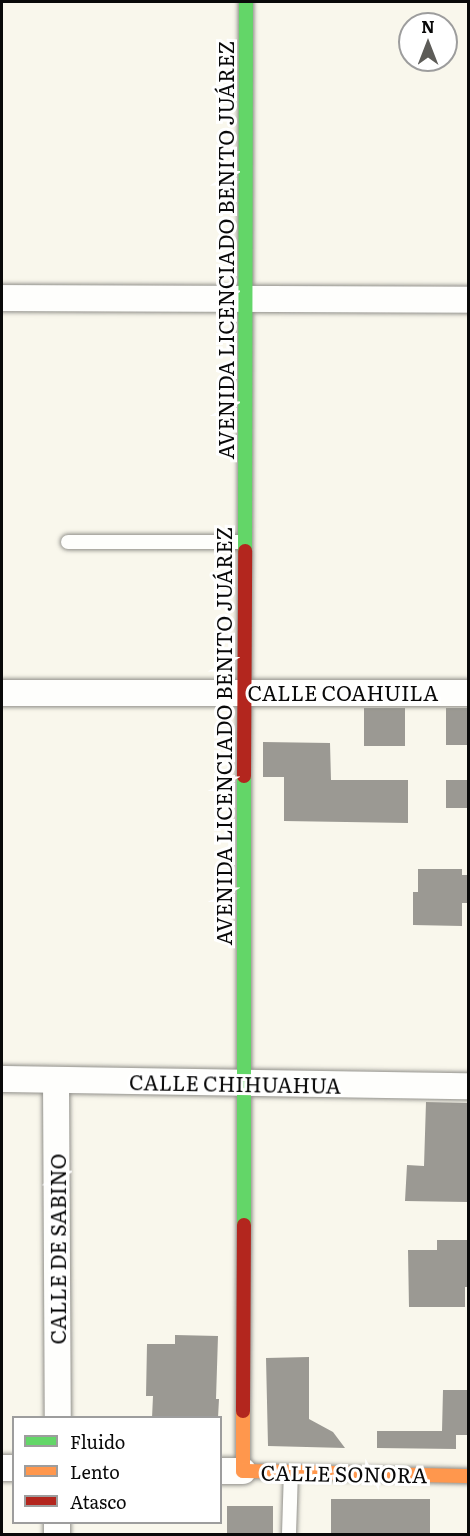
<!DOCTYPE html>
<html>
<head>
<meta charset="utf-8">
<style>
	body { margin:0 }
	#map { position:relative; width:470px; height:1536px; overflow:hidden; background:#f9f7ec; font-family:Literata,serif }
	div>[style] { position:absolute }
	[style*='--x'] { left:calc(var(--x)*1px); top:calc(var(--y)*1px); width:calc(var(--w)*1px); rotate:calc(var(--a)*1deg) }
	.building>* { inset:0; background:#9b9993; transform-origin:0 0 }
	.roads { filter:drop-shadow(0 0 2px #91908b) drop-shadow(0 0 2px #91908b) }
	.lane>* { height:14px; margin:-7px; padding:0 7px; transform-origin:7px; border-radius:7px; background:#fefefc }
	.street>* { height:26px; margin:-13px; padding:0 13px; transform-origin:13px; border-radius:13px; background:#fefefc }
	.fast>* { height:14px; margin:-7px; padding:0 7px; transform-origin:7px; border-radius:7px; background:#63d668 }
	.slow>* { height:14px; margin:-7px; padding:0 7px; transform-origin:7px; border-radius:7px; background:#ff974d }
	.jam>* { height:14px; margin:-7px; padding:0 7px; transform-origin:7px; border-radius:7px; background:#b3261e }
	span { translate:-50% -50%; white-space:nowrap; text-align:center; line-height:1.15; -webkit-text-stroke:6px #fff; paint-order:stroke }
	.street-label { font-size:21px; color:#090909 }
	.frame { position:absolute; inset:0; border:3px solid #090909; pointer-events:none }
	.legend { position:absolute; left:12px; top:1416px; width:210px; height:108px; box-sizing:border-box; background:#fff; border:2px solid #9d9d9d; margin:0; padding:8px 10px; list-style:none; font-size:18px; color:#090909 }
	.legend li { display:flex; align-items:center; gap:12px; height:30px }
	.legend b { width:30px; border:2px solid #9d9d9d }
	.north { position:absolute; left:398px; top:12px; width:60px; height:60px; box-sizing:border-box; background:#fff; border:2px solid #9d9d9d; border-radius:50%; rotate:0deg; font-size:16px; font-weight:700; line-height:24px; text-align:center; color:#090909 }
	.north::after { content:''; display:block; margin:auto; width:21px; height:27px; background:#5d5c58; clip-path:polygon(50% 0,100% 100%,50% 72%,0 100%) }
</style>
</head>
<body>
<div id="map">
	<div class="building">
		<i style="left:364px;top:708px;width:41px;height:38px"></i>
		<i style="left:446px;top:708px;width:22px;height:37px"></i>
		<i style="clip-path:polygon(263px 742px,330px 743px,331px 780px,408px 780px,408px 823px,284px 821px,284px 777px,263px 777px)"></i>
		<i style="left:446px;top:780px;width:22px;height:28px"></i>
		<i style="clip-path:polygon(418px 869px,462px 869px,462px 875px,468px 875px,468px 903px,462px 903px,462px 926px,413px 925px,413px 892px,418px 892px)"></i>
		<i style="clip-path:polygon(426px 1102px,468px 1103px,468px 1202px,405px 1201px,407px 1165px,424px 1166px)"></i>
		<i style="clip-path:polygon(437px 1240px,468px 1240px,468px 1287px,465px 1287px,465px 1307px,409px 1307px,408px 1250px,437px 1250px)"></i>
		<i style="clip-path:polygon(175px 1335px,218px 1336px,216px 1399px,219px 1399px,218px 1418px,152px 1418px,153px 1396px,146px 1396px,147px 1344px,175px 1344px)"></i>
		<i style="clip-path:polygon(309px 1357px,309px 1419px,333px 1432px,345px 1448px,268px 1446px,266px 1358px)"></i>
		<i style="clip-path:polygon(443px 1390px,468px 1390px,468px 1435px,456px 1435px,456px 1449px,377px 1448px,377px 1431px,442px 1431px)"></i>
		<i style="left:331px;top:1499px;width:99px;height:35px"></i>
		<i style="left:227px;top:1506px;width:46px;height:28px"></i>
	</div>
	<div class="roads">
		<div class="lane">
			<i style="--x:68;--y:542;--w:177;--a:0"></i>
			<i style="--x:289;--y:1534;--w:62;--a:-88.2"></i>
		</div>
		<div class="street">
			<i style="--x:2;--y:298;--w:466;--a:0.2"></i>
			<i style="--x:2;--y:693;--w:466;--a:0"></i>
			<i style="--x:2;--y:1079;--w:466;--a:0.9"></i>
			<i style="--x:56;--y:1080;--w:338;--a:89.7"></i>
			<i style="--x:2;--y:1468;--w:12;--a:0"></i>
			<i style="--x:220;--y:1471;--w:23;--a:0"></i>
			<i style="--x:57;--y:1534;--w:12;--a:-90"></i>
		</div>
		<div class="fast">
			<i style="--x:245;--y:551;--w:549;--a:-89.9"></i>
			<i style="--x:244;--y:1225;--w:449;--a:-90"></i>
		</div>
		<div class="slow">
			<i style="--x:243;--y:1411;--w:60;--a:90"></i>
			<i style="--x:243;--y:1471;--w:225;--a:1.3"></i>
		</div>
		<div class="jam">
			<i style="--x:244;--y:776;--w:225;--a:-89.7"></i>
			<i style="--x:243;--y:1411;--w:186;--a:-89.7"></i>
		</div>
	</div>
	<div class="street-label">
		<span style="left:225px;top:250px;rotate:-90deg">AVENIDA LICENCIADO BENITO JUÁREZ</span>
		<span style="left:343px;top:692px">CALLE COAHUILA</span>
		<span style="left:223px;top:736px;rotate:-90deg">AVENIDA LICENCIADO BENITO JUÁREZ</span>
		<span style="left:235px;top:1083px;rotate:1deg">CALLE CHIHUAHUA</span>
		<span style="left:57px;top:1249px;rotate:-90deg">CALLE DE SABINO</span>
		<span style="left:344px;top:1473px;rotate:1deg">CALLE SONORA</span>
	</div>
	<div class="frame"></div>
	<ul class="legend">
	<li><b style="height:8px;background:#63d668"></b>Fluido</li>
	<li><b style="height:8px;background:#ff974d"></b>Lento</li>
	<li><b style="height:8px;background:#b3261e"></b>Atasco</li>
	</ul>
	<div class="north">N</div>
</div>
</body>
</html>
